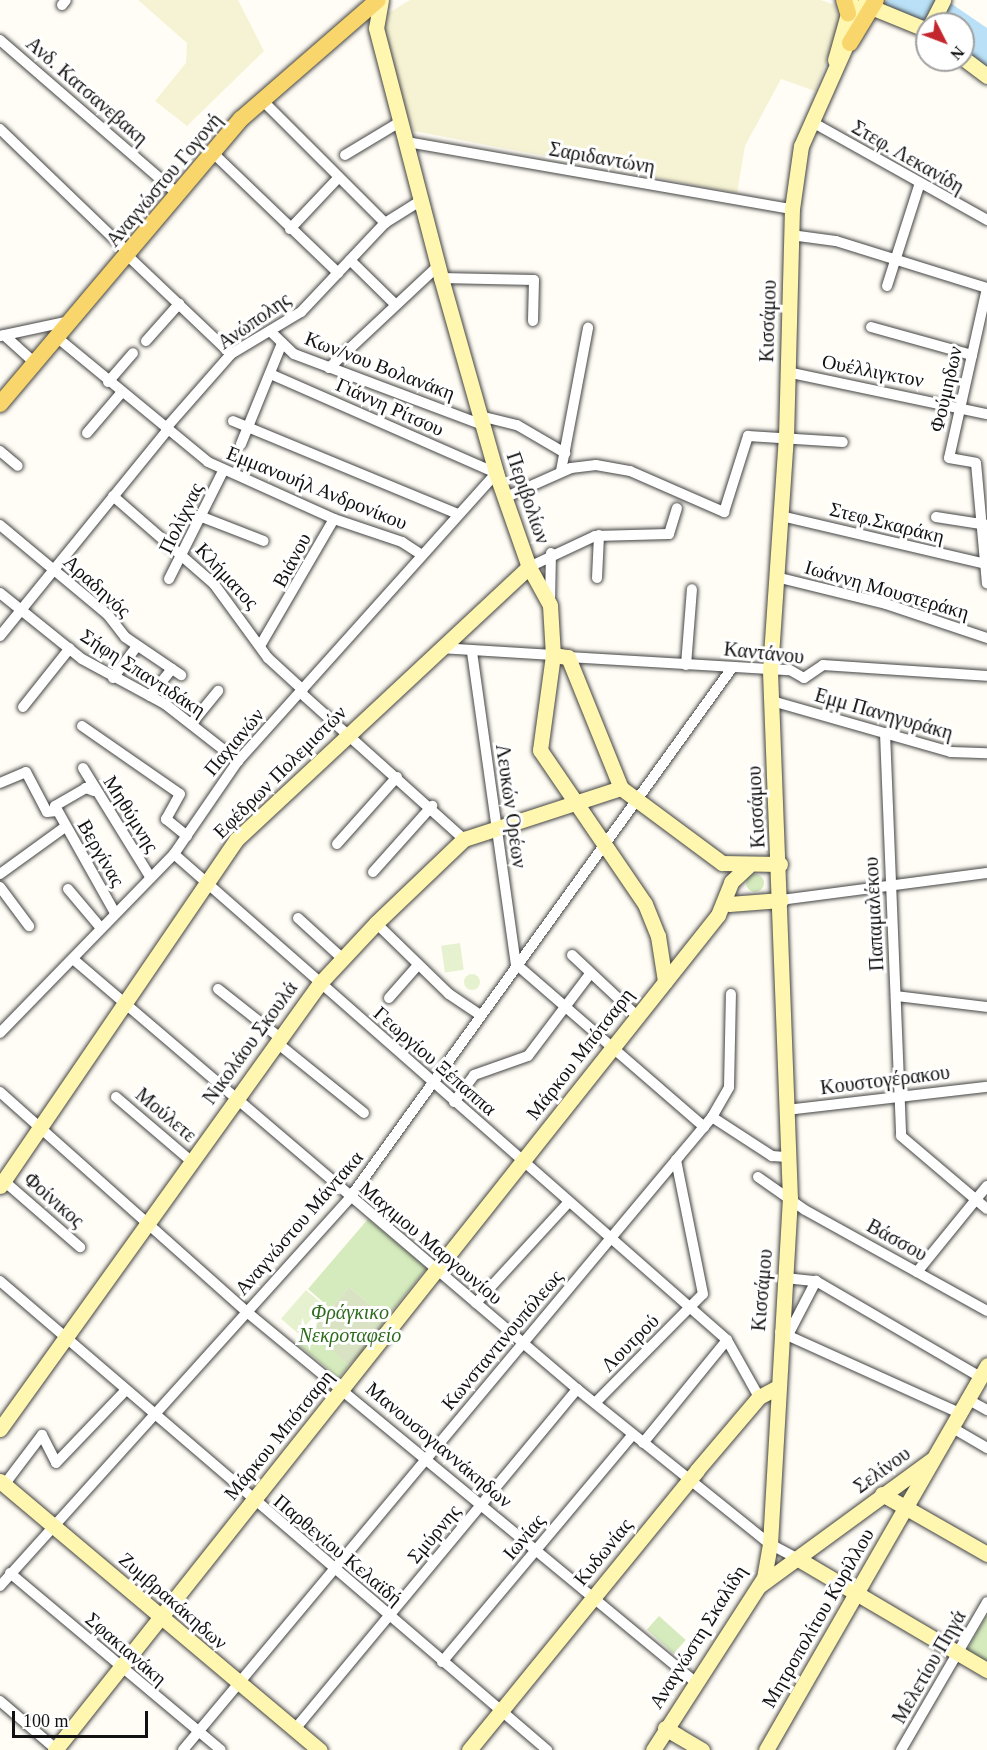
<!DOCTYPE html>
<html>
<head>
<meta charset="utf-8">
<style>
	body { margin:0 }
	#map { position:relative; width:987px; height:1750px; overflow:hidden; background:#fffdf5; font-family:"Times New Roman",serif }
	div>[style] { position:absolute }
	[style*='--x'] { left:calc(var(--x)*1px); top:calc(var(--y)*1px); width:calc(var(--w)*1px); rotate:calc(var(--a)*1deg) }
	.farmland>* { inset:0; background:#f6f3d4 }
	.green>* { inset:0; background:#d5ebbd; transform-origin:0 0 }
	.round { border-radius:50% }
	.cemetery>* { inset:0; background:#d9e3c4 }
	.pitch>* { inset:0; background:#e6f2cf; transform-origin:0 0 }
	.water>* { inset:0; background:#b9e0f7 }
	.roads { filter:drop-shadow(0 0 2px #444) drop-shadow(0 0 2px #444) }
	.street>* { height:10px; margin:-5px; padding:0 5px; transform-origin:5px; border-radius:5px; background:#fff }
	.secondary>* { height:15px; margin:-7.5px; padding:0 7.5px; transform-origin:7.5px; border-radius:7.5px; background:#fff6b0 }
	.primary>* { height:16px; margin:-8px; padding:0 8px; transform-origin:8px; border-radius:8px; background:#f9d66b }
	span { translate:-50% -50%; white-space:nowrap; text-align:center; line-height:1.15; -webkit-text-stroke:6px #fff; paint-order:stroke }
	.street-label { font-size:20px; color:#111 }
	.park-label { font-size:20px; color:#2f6b1f; font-style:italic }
	.north { position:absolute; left:915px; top:12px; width:60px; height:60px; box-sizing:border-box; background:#fff; border:2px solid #a0a0a0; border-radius:50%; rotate:132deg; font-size:16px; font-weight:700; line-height:24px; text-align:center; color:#111 }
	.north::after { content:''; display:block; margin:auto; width:21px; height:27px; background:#c4262e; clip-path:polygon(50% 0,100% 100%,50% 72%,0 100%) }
	.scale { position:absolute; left:12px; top:1711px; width:136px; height:27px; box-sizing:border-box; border:3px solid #111; border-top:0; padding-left:8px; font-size:18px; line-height:21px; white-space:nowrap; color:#111; -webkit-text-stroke:4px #fff; paint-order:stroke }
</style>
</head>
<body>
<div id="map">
	<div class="farmland">
		<i style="clip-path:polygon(138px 0,238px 0,264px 51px,187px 126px,155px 101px,186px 63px,187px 43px)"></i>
		<i style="clip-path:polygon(410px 0,821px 0,834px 5px,841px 23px,815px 91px,781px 79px,745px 146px,737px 193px,414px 131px,399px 97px,382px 17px)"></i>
	</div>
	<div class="green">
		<i class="round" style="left:746px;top:874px;width:18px;height:18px"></i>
		<i style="clip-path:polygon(368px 1219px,427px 1268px,386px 1318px,349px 1287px,311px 1332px,349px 1365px,339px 1378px,299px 1345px,330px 1308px,308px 1289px)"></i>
		<i style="clip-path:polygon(987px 1615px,987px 1666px,965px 1653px)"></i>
		<i style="left:659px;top:1616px;width:36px;height:18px;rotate:42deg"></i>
	</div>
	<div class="cemetery">
		<i style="clip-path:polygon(349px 1287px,386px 1318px,373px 1342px,349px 1365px,310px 1333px)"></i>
	</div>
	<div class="pitch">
		<i style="left:460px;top:943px;width:27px;height:19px;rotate:82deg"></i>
		<i class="round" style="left:464px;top:974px;width:16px;height:16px"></i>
		<i style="left:306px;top:1290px;width:23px;height:38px;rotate:41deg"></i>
	</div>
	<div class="water">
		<i style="clip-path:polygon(887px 0,946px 0,987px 28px,987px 70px,963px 51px,963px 24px,927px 24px,883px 6px)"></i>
	</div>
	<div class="roads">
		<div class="street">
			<i style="--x:62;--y:5;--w:6;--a:-51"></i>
			<i style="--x:0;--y:40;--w:235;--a:40.9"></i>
			<i style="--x:263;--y:101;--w:173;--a:45"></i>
			<i style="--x:812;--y:122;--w:201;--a:29.2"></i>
			<i style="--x:0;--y:129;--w:180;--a:43.9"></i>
			<i style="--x:407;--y:142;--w:391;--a:9.9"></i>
			<i style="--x:212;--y:152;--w:175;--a:43.8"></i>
			<i style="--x:345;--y:155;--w:64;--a:-31"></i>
			<i style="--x:290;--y:229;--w:71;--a:-46.7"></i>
			<i style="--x:791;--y:235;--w:45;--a:7.6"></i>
			<i style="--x:836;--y:241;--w:158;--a:17.3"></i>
			<i style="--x:128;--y:256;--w:142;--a:43.6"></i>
			<i style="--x:350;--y:260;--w:63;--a:44.4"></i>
			<i style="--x:441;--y:278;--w:93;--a:1.2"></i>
			<i style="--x:534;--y:280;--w:41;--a:91.4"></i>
			<i style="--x:887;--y:286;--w:105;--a:-72.3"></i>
			<i style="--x:987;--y:288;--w:174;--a:102.6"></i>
			<i style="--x:949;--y:458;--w:27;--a:10"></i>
			<i style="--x:976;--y:463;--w:121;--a:84.8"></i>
			<i style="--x:871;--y:327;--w:105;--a:15.5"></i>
			<i style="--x:270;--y:331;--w:33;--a:44"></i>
			<i style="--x:294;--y:354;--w:202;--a:20.6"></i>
			<i style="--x:4;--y:335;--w:43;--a:42.2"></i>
			<i style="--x:0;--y:336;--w:72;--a:-12.1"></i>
			<i style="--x:59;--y:339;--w:193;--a:39.5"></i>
			<i style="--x:208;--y:462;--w:138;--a:24.3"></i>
			<i style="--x:334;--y:519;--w:72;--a:18.7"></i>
			<i style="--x:402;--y:542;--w:24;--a:33"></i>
			<i style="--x:146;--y:341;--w:50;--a:-48.3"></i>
			<i style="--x:329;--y:368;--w:149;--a:-43.1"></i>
			<i style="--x:787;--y:372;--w:204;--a:11.9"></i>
			<i style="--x:108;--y:382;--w:38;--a:-49"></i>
			<i style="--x:480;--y:416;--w:38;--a:14"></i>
			<i style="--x:517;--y:425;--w:56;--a:30.3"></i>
			<i style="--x:233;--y:421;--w:243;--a:22.5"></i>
			<i style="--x:166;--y:428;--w:98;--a:-48.7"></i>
			<i style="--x:231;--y:354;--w:82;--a:-31"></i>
			<i style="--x:301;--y:312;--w:122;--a:-46.7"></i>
			<i style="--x:385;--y:223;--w:41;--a:-32.2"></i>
			<i style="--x:87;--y:433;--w:52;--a:-49.6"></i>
			<i style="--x:241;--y:444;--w:109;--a:-67.9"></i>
			<i style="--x:0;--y:451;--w:23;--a:40"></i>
			<i style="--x:561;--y:471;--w:146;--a:-79.3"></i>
			<i style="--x:113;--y:496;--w:134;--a:41.1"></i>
			<i style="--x:214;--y:584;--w:92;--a:53.9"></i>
			<i style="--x:268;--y:658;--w:47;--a:42.4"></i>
			<i style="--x:506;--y:497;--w:71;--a:-24"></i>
			<i style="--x:571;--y:468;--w:25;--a:-7"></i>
			<i style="--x:596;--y:465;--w:35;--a:10"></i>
			<i style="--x:630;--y:471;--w:103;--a:23.6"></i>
			<i style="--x:724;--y:512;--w:80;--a:-72.5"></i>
			<i style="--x:748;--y:436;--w:95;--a:3.6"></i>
			<i style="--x:781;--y:516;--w:210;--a:13.2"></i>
			<i style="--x:202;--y:517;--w:66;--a:21.2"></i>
			<i style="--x:936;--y:517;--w:52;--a:8.9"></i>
			<i style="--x:0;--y:525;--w:141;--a:39.8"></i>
			<i style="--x:108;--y:615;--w:28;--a:52"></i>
			<i style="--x:125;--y:637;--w:68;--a:34.2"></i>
			<i style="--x:529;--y:567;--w:73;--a:-25.2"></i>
			<i style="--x:595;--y:536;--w:74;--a:-1.5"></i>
			<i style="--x:669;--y:534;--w:27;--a:-73"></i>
			<i style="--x:776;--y:577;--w:113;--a:13.8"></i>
			<i style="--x:886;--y:604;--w:107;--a:18.6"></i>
			<i style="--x:597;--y:578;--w:43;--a:-87.3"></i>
			<i style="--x:169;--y:579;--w:121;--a:-63.4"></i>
			<i style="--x:0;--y:593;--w:105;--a:38.8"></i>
			<i style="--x:82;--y:659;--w:94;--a:28.5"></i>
			<i style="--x:165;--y:704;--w:93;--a:38"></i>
			<i style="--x:550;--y:604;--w:51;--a:-88.9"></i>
			<i style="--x:0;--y:636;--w:267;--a:-50.9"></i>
			<i style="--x:260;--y:646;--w:147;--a:-59.8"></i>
			<i style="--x:440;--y:648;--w:113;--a:3.5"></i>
			<i style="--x:472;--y:652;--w:315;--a:82"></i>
			<i style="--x:568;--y:657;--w:222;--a:3.4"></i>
			<i style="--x:790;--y:670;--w:16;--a:30"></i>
			<i style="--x:804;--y:678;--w:23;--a:-34"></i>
			<i style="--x:823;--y:665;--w:164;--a:3.8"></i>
			<i style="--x:686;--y:665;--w:76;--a:-85.5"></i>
			<i style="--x:113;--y:678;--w:40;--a:-53"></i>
			<i style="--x:301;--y:693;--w:219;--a:41.9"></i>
			<i style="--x:150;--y:696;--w:35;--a:-51"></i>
			<i style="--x:772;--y:701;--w:186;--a:15.9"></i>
			<i style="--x:951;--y:752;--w:36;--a:2"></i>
			<i style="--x:23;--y:707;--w:75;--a:-51.5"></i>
			<i style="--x:191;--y:724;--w:43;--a:-50.7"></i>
			<i style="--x:82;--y:726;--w:119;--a:34.8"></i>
			<i style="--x:180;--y:794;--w:29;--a:119"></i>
			<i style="--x:166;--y:819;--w:27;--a:39"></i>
			<i style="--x:885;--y:733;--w:403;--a:87.7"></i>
			<i style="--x:901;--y:1136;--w:113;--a:40.3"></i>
			<i style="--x:83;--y:768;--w:129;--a:58.3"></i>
			<i style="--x:0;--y:783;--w:28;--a:-23"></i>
			<i style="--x:26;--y:772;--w:45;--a:62.3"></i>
			<i style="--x:47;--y:812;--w:10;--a:-6"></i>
			<i style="--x:94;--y:791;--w:9;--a:-159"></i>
			<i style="--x:86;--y:788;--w:36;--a:150"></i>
			<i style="--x:55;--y:806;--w:123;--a:60.7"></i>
			<i style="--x:337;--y:844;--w:90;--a:-48.2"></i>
			<i style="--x:174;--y:854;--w:736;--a:41.31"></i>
			<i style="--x:727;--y:1340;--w:65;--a:60.7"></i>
			<i style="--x:373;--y:872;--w:89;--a:-48.2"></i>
			<i style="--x:0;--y:874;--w:80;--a:-35.9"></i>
			<i style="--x:0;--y:887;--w:49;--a:53.4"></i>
			<i style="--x:68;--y:889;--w:51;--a:49.8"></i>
			<i style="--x:781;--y:900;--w:208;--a:-7.5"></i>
			<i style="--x:298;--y:918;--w:59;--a:42.3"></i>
			<i style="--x:376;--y:923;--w:102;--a:44.2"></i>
			<i style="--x:449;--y:994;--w:37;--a:34"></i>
			<i style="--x:572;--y:955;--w:89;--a:43.2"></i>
			<i style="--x:73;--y:959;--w:663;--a:40.47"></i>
			<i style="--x:577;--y:1389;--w:248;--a:38.8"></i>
			<i style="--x:770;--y:1544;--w:34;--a:28"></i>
			<i style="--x:516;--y:964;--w:249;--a:40.9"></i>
			<i style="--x:218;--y:989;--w:78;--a:38.2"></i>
			<i style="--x:896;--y:996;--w:92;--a:6.9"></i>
			<i style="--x:389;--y:998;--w:44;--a:-48.7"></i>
			<i style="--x:0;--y:1033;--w:250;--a:-45.8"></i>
			<i style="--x:174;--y:854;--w:113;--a:-55.5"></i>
			<i style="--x:238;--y:761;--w:387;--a:-48.1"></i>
			<i style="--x:496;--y:473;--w:247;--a:-156.3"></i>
			<i style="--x:276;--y:1042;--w:113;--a:38.9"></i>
			<i style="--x:0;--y:1092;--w:331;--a:41.7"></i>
			<i style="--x:247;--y:1312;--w:580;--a:39.54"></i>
			<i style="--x:116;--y:1097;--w:99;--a:40.5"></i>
			<i style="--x:454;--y:1102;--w:34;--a:-53"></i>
			<i style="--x:474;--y:1075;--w:57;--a:-19.4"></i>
			<i style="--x:528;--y:1056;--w:103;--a:-52.9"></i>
			<i style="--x:787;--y:1110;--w:201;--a:-6.6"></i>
			<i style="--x:712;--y:1117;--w:72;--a:33"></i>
			<i style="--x:772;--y:1156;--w:16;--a:4"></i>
			<i style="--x:758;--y:1177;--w:57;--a:35.1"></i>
			<i style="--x:805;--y:1210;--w:208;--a:29"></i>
			<i style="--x:4;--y:1181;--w:101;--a:41"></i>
			<i style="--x:917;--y:1272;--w:111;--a:-50.9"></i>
			<i style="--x:785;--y:1278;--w:31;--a:6"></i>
			<i style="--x:816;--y:1281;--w:190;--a:30.3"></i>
			<i style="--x:0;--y:1281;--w:721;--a:40.61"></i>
			<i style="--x:476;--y:1303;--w:137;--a:-47.4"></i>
			<i style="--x:780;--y:1332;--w:196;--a:24.3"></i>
			<i style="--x:789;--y:1333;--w:59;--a:-62.6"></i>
			<i style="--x:967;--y:1399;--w:23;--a:29"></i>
			<i style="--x:595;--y:1403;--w:153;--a:-45.3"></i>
			<i style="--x:703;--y:1294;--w:137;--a:-101.4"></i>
			<i style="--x:951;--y:1427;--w:42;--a:30.3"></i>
			<i style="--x:643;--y:1443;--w:133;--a:-50.8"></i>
			<i style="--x:4;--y:1485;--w:63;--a:-52.8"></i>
			<i style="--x:42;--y:1435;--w:31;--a:63"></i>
			<i style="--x:56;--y:1463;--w:100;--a:-46.2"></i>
			<i style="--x:10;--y:1573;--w:275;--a:40"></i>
			<i style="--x:0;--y:1586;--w:521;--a:-47.96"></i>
			<i style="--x:349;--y:1199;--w:655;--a:-54.2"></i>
			<i style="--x:442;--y:1662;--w:297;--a:-50"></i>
			<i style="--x:0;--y:1701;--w:75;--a:40.7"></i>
			<i style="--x:295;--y:1729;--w:442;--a:-50.3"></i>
			<i style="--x:183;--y:1750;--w:825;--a:-50.11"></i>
			<i style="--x:712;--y:1117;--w:34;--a:-60"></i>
			<i style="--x:729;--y:1087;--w:93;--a:-88.8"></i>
			<i style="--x:901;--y:1750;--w:171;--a:-59.8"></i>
		</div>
		<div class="secondary">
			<i style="--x:381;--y:0;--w:28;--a:100"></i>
			<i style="--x:376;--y:28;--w:258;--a:75.4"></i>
			<i style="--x:441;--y:278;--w:203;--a:74.2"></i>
			<i style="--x:496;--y:473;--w:100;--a:70.7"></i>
			<i style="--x:529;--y:567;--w:43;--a:61.1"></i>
			<i style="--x:550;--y:605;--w:50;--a:86.6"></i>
			<i style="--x:553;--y:655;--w:96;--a:97.8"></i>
			<i style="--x:540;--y:750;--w:186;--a:55.7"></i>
			<i style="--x:645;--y:904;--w:35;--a:68"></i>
			<i style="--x:658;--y:936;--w:46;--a:81.2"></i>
			<i style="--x:871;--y:7;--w:61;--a:22.3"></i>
			<i style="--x:931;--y:24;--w:27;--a:-63"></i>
			<i style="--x:963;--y:58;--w:30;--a:37"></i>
			<i style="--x:835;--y:60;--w:59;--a:-74.3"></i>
			<i style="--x:553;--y:655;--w:15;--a:8"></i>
			<i style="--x:568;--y:657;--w:141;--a:68"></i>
			<i style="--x:621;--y:788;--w:126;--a:36.6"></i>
			<i style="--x:722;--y:863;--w:58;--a:1"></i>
			<i style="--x:729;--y:904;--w:52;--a:-4.4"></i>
			<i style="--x:0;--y:1186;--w:420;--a:-55.7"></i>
			<i style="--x:237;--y:839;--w:399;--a:-43"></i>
			<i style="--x:0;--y:1429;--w:549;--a:-54.34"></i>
			<i style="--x:320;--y:983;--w:82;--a:-47"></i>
			<i style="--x:376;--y:923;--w:122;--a:-43.7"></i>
			<i style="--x:464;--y:839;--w:165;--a:-18"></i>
			<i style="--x:0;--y:1481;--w:418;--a:40.1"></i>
			<i style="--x:882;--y:1494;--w:121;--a:29.7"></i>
			<i style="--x:800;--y:1560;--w:217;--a:30.5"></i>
			<i style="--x:759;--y:1586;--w:213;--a:-36.2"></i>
			<i style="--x:665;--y:1728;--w:43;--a:30.7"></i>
			<i style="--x:55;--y:1750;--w:1066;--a:-51.55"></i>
			<i style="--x:718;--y:915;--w:35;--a:-68"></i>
			<i style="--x:731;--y:882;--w:23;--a:-43"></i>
			<i style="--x:469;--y:1750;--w:361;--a:-50.8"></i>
			<i style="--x:697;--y:1470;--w:96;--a:-49.7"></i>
			<i style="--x:759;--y:1397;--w:19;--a:-28"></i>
			<i style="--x:653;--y:1750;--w:205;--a:-57.2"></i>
			<i style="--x:764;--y:1578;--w:35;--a:-80"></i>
			<i style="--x:770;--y:1544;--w:346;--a:-86.7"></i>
			<i style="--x:790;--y:1199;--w:529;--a:-92.17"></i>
			<i style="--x:770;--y:670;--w:234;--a:-86.1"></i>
			<i style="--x:786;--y:437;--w:228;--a:-88.5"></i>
			<i style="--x:792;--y:209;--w:64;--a:-81.9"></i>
			<i style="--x:801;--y:146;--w:160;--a:-66"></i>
			<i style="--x:766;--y:1750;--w:444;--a:-60.1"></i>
		</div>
		<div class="primary">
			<i style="--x:844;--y:0;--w:14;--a:73"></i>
			<i style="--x:850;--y:43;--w:50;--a:-58.8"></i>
			<i style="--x:0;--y:404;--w:373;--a:-49.8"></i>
			<i style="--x:241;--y:119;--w:181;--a:-41"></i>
		</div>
	</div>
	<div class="street-label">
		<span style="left:87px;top:91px;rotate:41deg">Ανδ. Κατσανεβακη</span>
		<span style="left:908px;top:157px;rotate:30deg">Στεφ. Λεκανίδη</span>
		<span style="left:602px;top:158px;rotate:10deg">Σαριδαντώνη</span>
		<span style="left:164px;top:180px;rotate:-50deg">Αναγνώστου Γογονή</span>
		<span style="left:254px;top:321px;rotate:-35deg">Ανώπολης</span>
		<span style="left:768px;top:321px;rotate:-88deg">Κισσάμου</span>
		<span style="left:380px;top:366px;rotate:21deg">Κων/νου Βολανάκη</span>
		<span style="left:873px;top:371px;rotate:11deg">Ουέλλιγκτον</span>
		<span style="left:946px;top:389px;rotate:-77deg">Φούμηδων</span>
		<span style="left:390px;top:407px;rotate:24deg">Γιάννη Ρίτσου</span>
		<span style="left:317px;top:488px;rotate:22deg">Εμμανουήλ Ανδρονίκου</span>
		<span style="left:528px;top:498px;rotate:71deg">Περιβολίων</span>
		<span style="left:181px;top:518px;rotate:-64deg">Πολίχνας</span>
		<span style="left:887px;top:523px;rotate:14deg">Στεφ.Σκαράκη</span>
		<span style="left:292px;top:560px;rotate:-62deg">Βιάνου</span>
		<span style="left:227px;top:576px;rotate:47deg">Κλήματος</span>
		<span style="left:97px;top:586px;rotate:42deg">Αραδηνός</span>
		<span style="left:887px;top:590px;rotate:16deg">Ιωάννη Μουστεράκη</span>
		<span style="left:764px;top:653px;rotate:6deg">Καντάνου</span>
		<span style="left:143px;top:673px;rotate:33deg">Σήφη Σπαντιδάκη</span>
		<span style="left:884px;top:714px;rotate:16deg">Εμμ Πανηγυράκη</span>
		<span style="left:234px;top:742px;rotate:-50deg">Παχιανών</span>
		<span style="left:280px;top:772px;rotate:-45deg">Εφέδρων Πολεμιστών</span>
		<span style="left:511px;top:806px;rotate:82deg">Λευκών Ορέων</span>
		<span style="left:756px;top:807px;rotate:-93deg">Κισσάμου</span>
		<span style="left:131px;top:814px;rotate:58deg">Μηθύμνης</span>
		<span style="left:101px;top:853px;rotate:60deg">Βεργίνας</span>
		<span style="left:874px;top:914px;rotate:-93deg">Παπαμαλέκου</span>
		<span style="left:250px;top:1043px;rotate:-54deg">Νικολάου Σκουλά</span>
		<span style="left:580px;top:1054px;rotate:-52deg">Μάρκου Μπότσαρη</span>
		<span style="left:435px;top:1061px;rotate:41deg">Γεωργίου Ξέπαππα</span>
		<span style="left:885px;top:1080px;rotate:-7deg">Κουστογέρακου</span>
		<span style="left:166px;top:1115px;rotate:40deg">Μούλετε</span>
		<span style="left:54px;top:1200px;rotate:41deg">Φοίνικος</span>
		<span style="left:299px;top:1223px;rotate:-49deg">Αναγνώστου Μάντακα</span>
		<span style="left:897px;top:1240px;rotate:29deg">Βάσσου</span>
		<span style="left:431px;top:1243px;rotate:40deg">Μαχιμου Mαργουνίου</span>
		<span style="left:762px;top:1290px;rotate:-85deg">Κισσάμου</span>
		<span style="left:502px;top:1340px;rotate:-50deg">Κωνσταντινουπόλεως</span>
		<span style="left:630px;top:1343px;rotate:-45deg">Λουτρού</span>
		<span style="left:279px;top:1435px;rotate:-51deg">Μάρκου Μπότσαρη</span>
		<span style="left:439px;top:1445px;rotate:40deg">Μανουσογιαννάκηδων</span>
		<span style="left:882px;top:1470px;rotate:-36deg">Σελίνου</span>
		<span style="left:434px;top:1534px;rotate:-50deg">Σμύρνης</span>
		<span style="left:524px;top:1537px;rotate:-50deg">Ιωνίας</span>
		<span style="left:338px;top:1550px;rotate:40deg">Παρθενίου Κελαϊδή</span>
		<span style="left:603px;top:1552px;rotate:-51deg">Κυδωνίας</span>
		<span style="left:173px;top:1601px;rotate:41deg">Ζυμβρακάκηδων</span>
		<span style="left:818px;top:1618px;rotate:-60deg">Μητροπολίτου Κυρίλλου</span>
		<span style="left:698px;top:1637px;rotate:-58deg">Αναγνώστη Σκαλίδη</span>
		<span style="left:126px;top:1649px;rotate:41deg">Σφακιανάκη</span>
		<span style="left:929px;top:1667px;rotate:-60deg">Μελετίου Πηγά</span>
	</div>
	<div class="park-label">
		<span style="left:350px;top:1324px">Φράγκικο<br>Νεκροταφείο</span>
	</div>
	<div class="north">N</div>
	<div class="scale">100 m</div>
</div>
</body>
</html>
